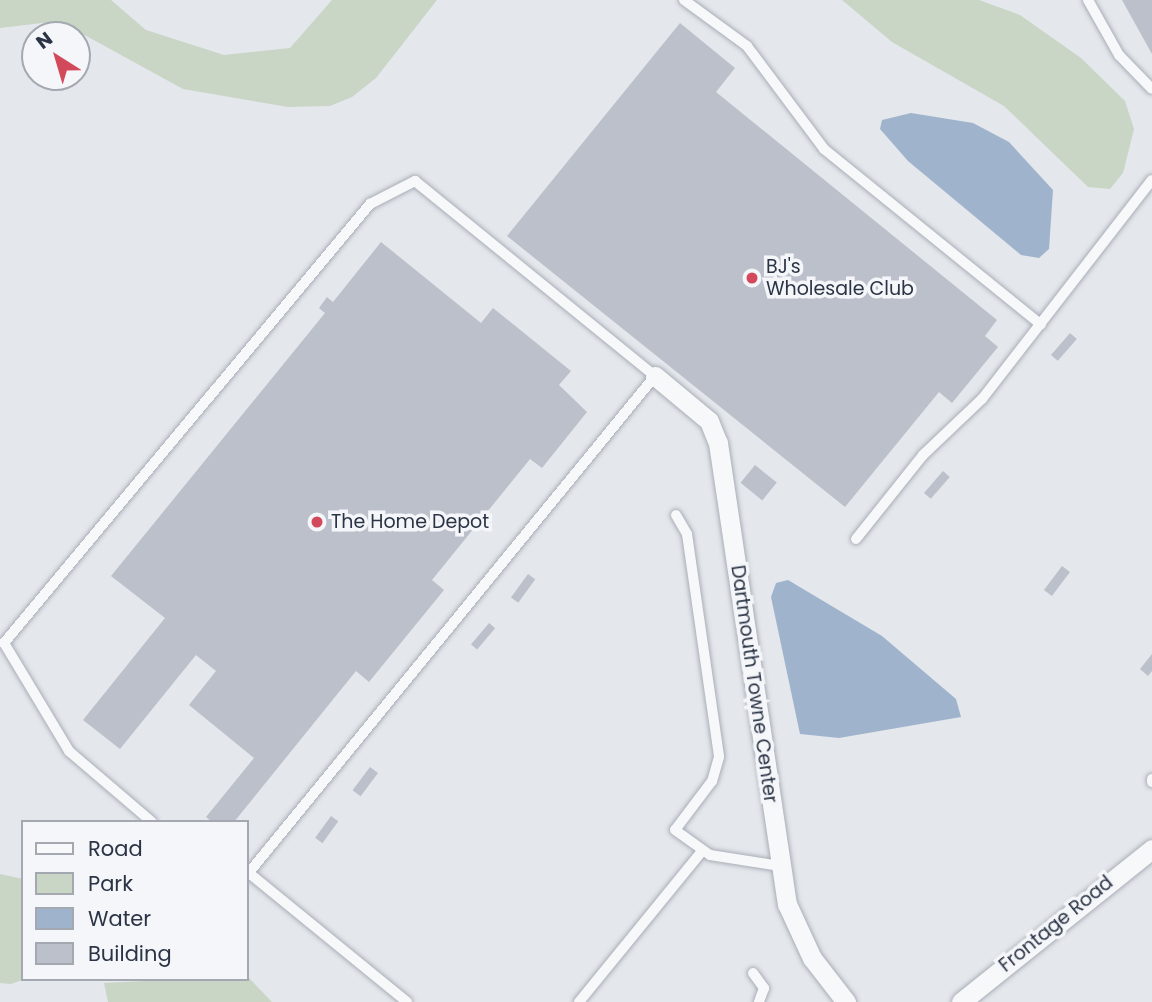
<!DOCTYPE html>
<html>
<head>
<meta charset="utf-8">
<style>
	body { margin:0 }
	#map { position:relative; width:1152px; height:1002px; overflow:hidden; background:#e4e7ec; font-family:Poppins,sans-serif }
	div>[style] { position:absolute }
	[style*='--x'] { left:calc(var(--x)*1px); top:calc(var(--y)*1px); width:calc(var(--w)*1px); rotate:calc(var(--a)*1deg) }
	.green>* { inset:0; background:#c9d6c5 }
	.water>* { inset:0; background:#9fb4cc }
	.building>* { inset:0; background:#bbc0ca; transform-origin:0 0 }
	.roads { filter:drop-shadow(0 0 2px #a9aeb7) drop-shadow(0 0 2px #a9aeb7) }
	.lane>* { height:10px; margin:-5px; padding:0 5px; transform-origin:5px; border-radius:5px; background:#f7f8fa }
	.street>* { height:19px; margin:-9.5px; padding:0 9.5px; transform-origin:9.5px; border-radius:9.5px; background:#f7f8fa }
	.dots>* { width:19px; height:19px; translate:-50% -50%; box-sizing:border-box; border:4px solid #f4f6f9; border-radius:50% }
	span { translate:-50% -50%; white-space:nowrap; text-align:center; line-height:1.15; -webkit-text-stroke:7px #f4f6f9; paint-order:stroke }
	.poi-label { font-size:19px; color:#2b3445 }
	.left { translate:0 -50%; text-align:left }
	.street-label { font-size:19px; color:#2b3445 }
	.legend { position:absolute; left:21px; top:820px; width:228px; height:161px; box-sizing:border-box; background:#f4f6f9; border:2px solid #a4a8b1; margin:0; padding:9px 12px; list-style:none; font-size:21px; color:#2b3445 }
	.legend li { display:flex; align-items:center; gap:14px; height:35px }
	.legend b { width:35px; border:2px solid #a4a8b1 }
	.north { position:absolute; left:21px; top:21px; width:70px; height:70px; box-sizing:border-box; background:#f4f6f9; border:2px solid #a4a8b1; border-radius:50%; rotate:323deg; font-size:19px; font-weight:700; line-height:28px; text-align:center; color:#2b3445 }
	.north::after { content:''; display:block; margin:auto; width:24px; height:32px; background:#d1495b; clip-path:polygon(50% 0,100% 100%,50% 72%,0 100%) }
</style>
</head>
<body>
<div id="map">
	<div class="green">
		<i style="clip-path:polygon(0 0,111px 0,146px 30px,224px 55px,290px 48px,332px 0,437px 0,376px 78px,352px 97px,330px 106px,288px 107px,183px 89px,59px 21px,0 28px)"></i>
		<i style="clip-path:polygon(842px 0,979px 0,1020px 15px,1081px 58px,1125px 101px,1134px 129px,1123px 173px,1110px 189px,1088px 187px,1004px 106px,892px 42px)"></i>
		<i style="clip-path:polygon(0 874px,23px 879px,25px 979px,11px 984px,0 983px)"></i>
		<i style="clip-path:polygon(247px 976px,272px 1002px,108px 1002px,104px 983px)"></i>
	</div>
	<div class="water">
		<i style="clip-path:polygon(911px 113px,973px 123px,1009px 142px,1053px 190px,1049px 249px,1039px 258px,1021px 255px,908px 161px,880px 129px,882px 120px)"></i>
		<i style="clip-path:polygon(788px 580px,882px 636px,956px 699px,961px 717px,839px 738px,800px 734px,771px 597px,776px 583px)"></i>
	</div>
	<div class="building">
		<i style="clip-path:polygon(1122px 0,1152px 0,1152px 54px)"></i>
		<i style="clip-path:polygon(680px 23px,735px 68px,716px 92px,997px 320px,985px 336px,998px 347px,952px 403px,939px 392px,845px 507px,507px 236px)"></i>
		<i style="clip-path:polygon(381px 242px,481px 323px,493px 308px,571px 371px,559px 385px,587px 412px,542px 468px,530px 459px,432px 580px,444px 590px,369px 682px,356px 671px,234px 822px,212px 822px,206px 817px,254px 758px,189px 705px,216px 671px,196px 655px,120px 749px,83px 720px,165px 618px,111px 576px,325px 313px,319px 308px,327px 297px,333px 302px)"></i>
		<i style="left:1070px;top:333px;width:9px;height:29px;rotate:41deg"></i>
		<i style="left:755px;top:465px;width:28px;height:23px;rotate:39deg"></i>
		<i style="left:943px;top:471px;width:9px;height:29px;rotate:41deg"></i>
		<i style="left:1062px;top:566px;width:10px;height:30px;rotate:37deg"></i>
		<i style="left:528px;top:574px;width:9px;height:29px;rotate:36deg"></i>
		<i style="left:489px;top:623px;width:8px;height:28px;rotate:40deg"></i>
		<i style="clip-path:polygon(1152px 654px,1152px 671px,1148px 676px,1140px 669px)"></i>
		<i style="left:370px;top:767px;width:10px;height:29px;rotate:37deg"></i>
		<i style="left:331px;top:816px;width:9px;height:27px;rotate:36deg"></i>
	</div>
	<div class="roads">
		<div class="lane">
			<i style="--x:684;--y:0;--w:78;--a:36.1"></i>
			<i style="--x:747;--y:46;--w:129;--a:53.2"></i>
			<i style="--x:824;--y:149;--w:279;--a:39"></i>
			<i style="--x:1088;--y:0;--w:63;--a:60.6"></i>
			<i style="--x:1119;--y:55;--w:47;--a:45.9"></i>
			<i style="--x:676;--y:515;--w:22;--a:60"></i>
			<i style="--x:687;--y:534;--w:225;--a:81.8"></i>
			<i style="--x:719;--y:757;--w:25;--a:106"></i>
			<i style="--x:712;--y:781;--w:61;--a:127.1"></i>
			<i style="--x:675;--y:830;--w:43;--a:35.5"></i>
			<i style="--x:710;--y:855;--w:71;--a:8.9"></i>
			<i style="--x:856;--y:539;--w:107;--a:-51.4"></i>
			<i style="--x:923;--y:455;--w:81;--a:-43.5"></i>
			<i style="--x:982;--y:399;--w:277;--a:-52.2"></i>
			<i style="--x:1152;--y:779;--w:3;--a:90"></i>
			<i style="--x:152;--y:822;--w:109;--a:-139.5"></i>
			<i style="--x:69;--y:751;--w:126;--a:-121"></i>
			<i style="--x:4;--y:643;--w:572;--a:-50.18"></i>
			<i style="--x:370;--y:204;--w:51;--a:-27.1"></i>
			<i style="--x:415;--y:181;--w:309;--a:39.1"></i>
			<i style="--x:655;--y:376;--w:645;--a:129.27"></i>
			<i style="--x:249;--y:873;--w:204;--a:39.2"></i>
			<i style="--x:753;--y:973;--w:19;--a:54"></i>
			<i style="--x:764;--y:988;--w:15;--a:110"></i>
			<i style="--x:579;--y:1002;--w:195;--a:-50.8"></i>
		</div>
		<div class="street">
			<i style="--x:655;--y:376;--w:70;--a:39.8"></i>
			<i style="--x:709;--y:421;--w:24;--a:68"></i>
			<i style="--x:718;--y:443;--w:466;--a:81.5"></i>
			<i style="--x:787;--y:904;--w:60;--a:65.2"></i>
			<i style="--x:812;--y:958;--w:56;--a:52.3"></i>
			<i style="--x:961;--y:1002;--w:245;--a:-38.7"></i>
		</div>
	</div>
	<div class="dots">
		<i style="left:752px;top:278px;background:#d1495b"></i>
		<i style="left:317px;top:522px;background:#d1495b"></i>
	</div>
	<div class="poi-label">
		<span class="left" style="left:766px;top:278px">BJ's<br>Wholesale Club</span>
		<span class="left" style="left:331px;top:522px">The Home Depot</span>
	</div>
	<div class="street-label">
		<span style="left:754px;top:684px;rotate:82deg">Dartmouth Towne Center</span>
		<span style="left:1056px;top:924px;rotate:-39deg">Frontage Road</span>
	</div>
	<ul class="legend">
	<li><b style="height:9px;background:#f7f8fa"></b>Road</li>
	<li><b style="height:19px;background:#c9d6c5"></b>Park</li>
	<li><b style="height:19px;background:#9fb4cc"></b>Water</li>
	<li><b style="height:19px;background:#bbc0ca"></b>Building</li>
	</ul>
	<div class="north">N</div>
</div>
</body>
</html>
